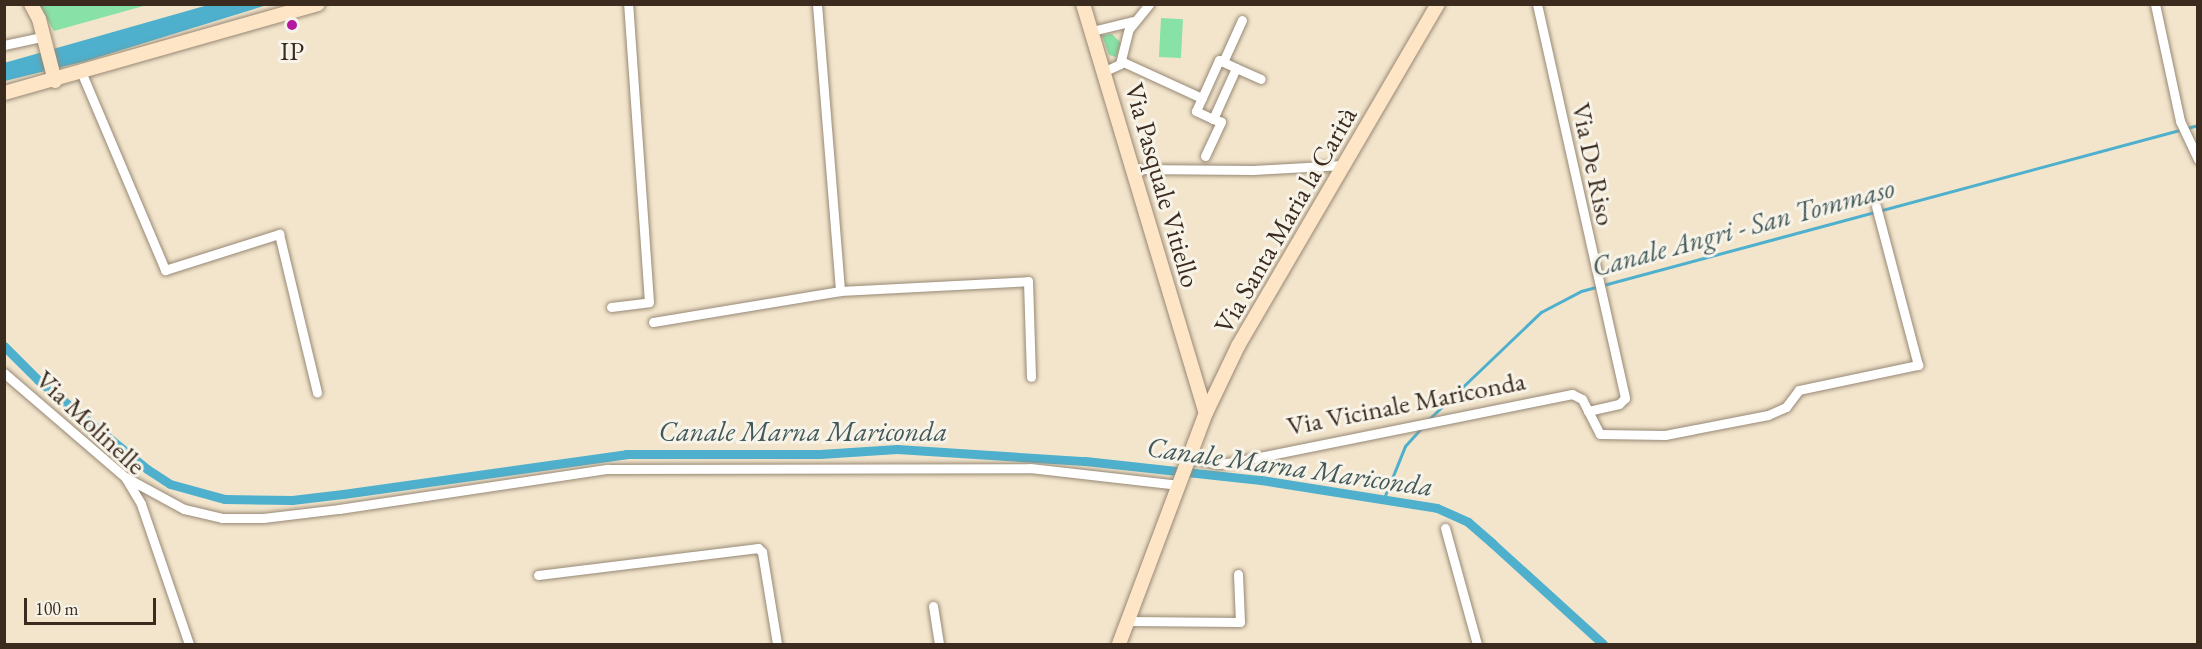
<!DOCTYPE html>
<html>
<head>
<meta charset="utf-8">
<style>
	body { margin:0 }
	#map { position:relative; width:2202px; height:649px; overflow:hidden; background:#f3e5cc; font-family:"EB Garamond",serif }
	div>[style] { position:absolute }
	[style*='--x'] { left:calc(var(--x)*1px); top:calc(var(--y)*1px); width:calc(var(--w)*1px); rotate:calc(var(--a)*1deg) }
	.green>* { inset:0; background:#88e1a6; transform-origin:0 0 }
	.water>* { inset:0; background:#4eb0cd }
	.stream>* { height:3px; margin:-1.5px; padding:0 1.5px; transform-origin:1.5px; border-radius:1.5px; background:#4eb0cd }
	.canal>* { height:9px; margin:-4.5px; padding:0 4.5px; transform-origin:4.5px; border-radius:4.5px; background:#4eb0cd }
	.roads { filter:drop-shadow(0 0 2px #978875) drop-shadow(0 0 2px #978875) }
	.street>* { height:9px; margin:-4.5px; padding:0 4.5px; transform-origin:4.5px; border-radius:4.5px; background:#fff }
	.secondary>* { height:14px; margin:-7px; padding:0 7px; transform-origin:7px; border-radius:7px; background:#fee5c5 }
	.dots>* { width:16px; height:16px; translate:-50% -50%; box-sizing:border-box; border:3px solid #f7f3e8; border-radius:50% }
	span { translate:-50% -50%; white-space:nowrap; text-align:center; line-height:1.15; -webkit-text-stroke:6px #f7f3e8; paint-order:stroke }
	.poi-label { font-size:27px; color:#3b2a1e }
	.street-label { font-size:27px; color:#3b2a1e }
	.water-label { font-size:28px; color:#42595b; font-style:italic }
	.frame { position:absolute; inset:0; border:6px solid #3b2a1e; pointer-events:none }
	.scale { position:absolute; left:24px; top:598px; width:132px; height:27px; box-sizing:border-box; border:3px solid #3b2a1e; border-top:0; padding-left:8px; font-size:18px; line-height:21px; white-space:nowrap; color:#3b2a1e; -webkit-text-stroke:4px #f7f3e8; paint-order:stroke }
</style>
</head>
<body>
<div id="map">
	<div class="green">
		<i style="clip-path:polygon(39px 5px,147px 5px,54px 31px)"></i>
		<i style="left:1161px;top:18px;width:22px;height:39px;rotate:3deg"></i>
		<i style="clip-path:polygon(1112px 34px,1121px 43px,1116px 57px,1109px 55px,1102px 35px)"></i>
	</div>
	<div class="water">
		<i style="clip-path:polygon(208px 5px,267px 5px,86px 61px,5px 81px,4px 63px)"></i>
	</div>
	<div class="stream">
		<i style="--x:1429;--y:419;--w:155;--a:-43.7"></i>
		<i style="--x:1541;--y:312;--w:45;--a:-27.7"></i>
		<i style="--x:1581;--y:291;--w:639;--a:-15.06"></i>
		<i style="--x:1384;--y:498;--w:56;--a:-68"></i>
		<i style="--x:1405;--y:446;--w:24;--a:-48"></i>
	</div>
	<div class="canal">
		<i style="--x:4;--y:346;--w:48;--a:45"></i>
		<i style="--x:38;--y:380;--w:141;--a:39.2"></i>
		<i style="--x:147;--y:469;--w:27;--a:33"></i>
		<i style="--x:170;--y:484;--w:57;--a:15.3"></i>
		<i style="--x:225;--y:499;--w:67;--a:0.9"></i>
		<i style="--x:292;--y:500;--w:51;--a:-6.7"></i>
		<i style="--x:343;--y:494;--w:286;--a:-8"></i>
		<i style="--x:626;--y:454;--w:194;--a:0"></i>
		<i style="--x:820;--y:454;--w:77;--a:-3.7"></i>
		<i style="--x:897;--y:449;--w:188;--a:3.7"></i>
		<i style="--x:1085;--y:461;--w:177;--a:6.2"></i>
		<i style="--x:1261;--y:480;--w:178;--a:9"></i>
		<i style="--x:1437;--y:508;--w:34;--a:24"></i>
		<i style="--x:1468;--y:522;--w:32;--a:41"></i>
		<i style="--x:1492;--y:543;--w:150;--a:42.3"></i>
	</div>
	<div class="roads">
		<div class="street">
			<i style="--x:817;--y:4;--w:288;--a:85.4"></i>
			<i style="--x:1537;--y:4;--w:404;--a:77.4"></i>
			<i style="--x:1625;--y:398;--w:8;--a:135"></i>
			<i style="--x:1619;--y:404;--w:32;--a:167"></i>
			<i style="--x:2155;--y:4;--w:120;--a:77.9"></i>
			<i style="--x:2180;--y:121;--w:42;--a:64.7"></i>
			<i style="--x:1092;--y:31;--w:42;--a:-13.7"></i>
			<i style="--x:4;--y:45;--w:40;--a:-12"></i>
			<i style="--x:1219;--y:60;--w:19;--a:25"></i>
			<i style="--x:1236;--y:68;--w:56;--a:114.3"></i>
			<i style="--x:1213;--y:119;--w:19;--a:-155"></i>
			<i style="--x:1196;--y:111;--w:56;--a:-65.7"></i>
			<i style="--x:1121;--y:61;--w:89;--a:24.6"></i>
			<i style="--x:1223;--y:62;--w:46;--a:-65.7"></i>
			<i style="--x:1236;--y:68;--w:27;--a:24"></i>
			<i style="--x:1105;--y:71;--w:17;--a:-25"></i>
			<i style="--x:1120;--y:64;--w:36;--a:-76"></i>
			<i style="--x:1129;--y:29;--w:32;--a:-51"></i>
			<i style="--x:82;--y:74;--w:213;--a:67"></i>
			<i style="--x:165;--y:270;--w:120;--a:-17.5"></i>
			<i style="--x:279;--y:234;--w:163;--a:76.5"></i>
			<i style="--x:1205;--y:156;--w:38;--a:-65"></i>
			<i style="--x:1221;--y:122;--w:9;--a:-159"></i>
			<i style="--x:1134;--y:169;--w:119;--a:0.5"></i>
			<i style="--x:1253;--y:170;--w:90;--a:-3.2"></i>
			<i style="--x:611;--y:307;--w:38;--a:-7"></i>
			<i style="--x:649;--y:302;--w:299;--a:-94"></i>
			<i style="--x:653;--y:322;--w:190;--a:-9.4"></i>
			<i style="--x:840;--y:291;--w:188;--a:-3"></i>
			<i style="--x:1028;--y:281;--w:96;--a:88.2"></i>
			<i style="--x:4;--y:373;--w:160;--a:40.7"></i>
			<i style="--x:125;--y:477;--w:31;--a:59"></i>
			<i style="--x:141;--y:504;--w:148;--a:71.1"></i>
			<i style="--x:1190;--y:458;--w:29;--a:12"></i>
			<i style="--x:1218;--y:464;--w:17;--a:-7"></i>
			<i style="--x:1235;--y:462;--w:344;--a:-11.4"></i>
			<i style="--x:1572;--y:394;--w:11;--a:27"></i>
			<i style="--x:1582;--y:399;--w:39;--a:63"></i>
			<i style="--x:1600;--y:434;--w:65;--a:0.9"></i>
			<i style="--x:1665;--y:435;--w:105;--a:-11"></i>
			<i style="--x:1768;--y:415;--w:20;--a:-24"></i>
			<i style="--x:1786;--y:407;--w:21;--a:-53"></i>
			<i style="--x:1799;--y:390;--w:122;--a:-11.9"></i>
			<i style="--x:1918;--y:365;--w:164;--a:-104.8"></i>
			<i style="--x:125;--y:477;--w:67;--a:28.5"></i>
			<i style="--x:184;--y:509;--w:39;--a:13"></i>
			<i style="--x:222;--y:518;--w:41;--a:0"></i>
			<i style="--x:263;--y:518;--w:77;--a:-6.8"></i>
			<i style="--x:339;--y:509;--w:272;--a:-8.5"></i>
			<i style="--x:608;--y:469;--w:422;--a:-0.1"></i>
			<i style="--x:1030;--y:468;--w:150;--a:6.5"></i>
			<i style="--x:1445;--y:528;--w:120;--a:74.6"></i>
			<i style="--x:538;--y:575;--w:222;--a:-7"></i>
			<i style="--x:758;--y:548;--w:6;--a:45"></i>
			<i style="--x:762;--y:552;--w:93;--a:80.7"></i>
			<i style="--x:933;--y:606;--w:38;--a:81"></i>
			<i style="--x:1128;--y:621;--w:112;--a:0.5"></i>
			<i style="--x:1240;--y:622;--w:48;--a:-92.4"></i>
		</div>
		<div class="secondary">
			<i style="--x:31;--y:4;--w:17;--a:62"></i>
			<i style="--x:39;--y:19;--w:64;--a:75.5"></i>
			<i style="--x:1083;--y:4;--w:427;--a:73.3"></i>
			<i style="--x:4;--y:93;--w:326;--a:-15.8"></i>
			<i style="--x:1119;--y:644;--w:247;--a:-69.4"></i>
			<i style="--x:1206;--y:413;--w:74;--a:-64.5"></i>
			<i style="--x:1238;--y:346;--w:396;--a:-59.7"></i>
		</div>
	</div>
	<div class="dots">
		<i style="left:292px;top:25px;background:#b5179e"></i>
	</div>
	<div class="poi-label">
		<span style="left:292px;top:51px">IP</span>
	</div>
	<div class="street-label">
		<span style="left:1594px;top:164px;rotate:78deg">Via De Riso</span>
		<span style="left:1163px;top:185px;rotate:74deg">Via Pasquale Vitiello</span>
		<span style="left:1285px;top:220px;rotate:-60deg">Via Santa Maria la Carità</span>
		<span style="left:1406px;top:403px;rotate:-11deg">Via Vicinale Mariconda</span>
		<span style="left:91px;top:422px;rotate:43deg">Via Molinelle</span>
	</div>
	<div class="water-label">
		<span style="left:1743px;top:227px;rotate:-15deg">Canale Angri - San Tommaso</span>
		<span style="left:803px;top:431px">Canale Marna Mariconda</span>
		<span style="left:1290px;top:466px;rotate:8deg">Canale Marna Mariconda</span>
	</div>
	<div class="frame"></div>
	<div class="scale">100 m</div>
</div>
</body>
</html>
